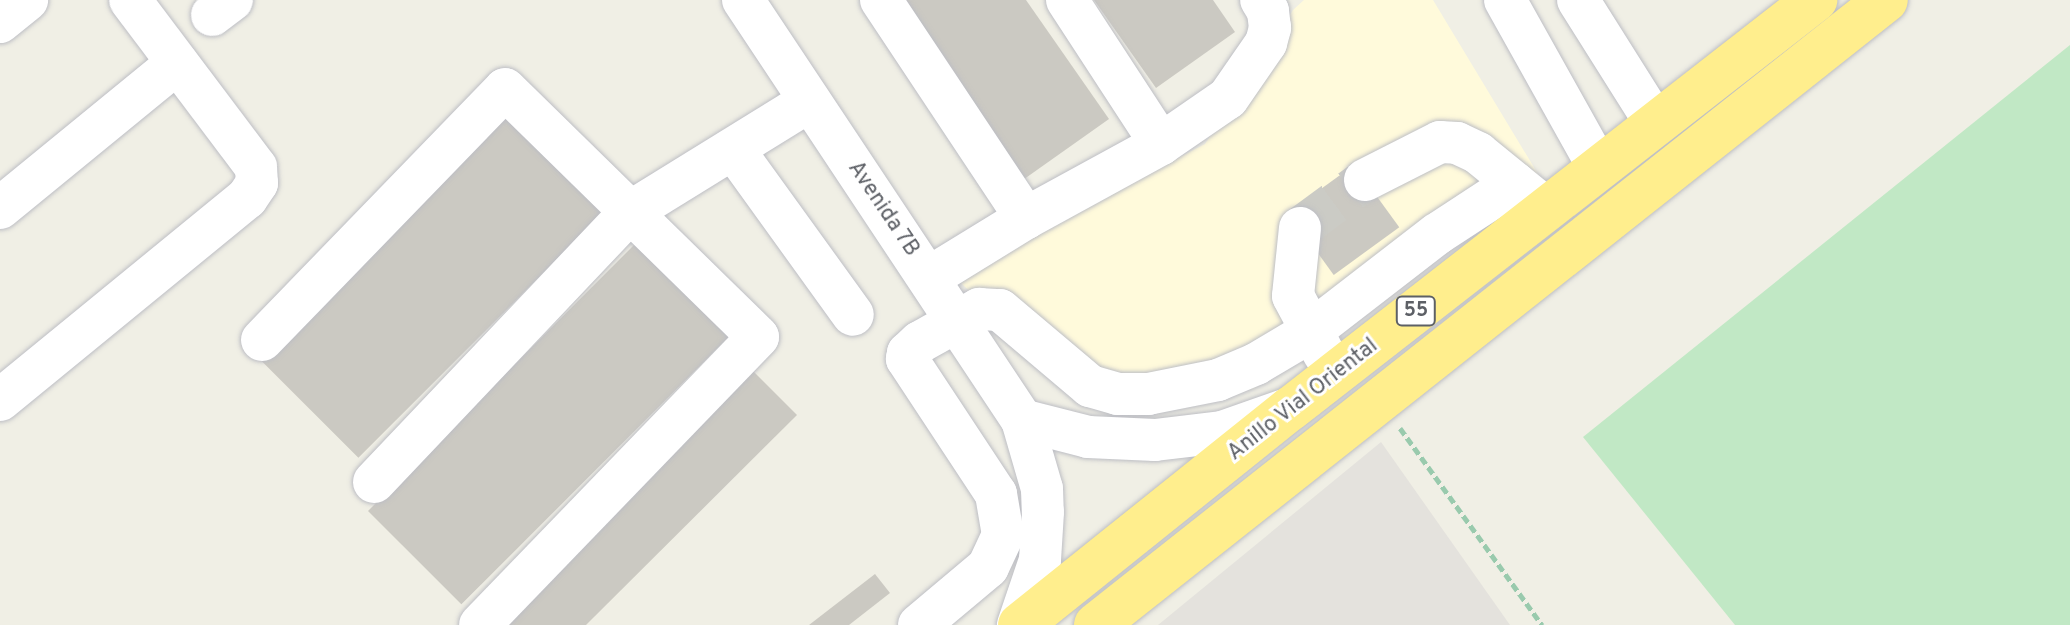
<!DOCTYPE html>
<html>
<head>
<meta charset="utf-8">
<style>
	body { margin:0 }
	#map { position:relative; width:2070px; height:625px; overflow:hidden; background:#f0efe5; font-family:Overpass,sans-serif }
	div>[style] { position:absolute }
	[style*='--x'] { left:calc(var(--x)*1px); top:calc(var(--y)*1px); width:calc(var(--w)*1px); rotate:calc(var(--a)*1deg) }
	.commercial>* { inset:0; background:#fffadb }
	.industrial>* { inset:0; background:#e4e2dd }
	.green>* { inset:0; background:#c1e8c5 }
	.building>* { inset:0; background:#cbc9c2; transform-origin:0 0 }
	.minor-tunnel>* { height:42px; margin-top:-21px; transform-origin:0; background:repeating-linear-gradient(90deg,#cbcbc5 0 42px,transparent 0 63px) }
	.path>* { height:5px; margin-top:-2.5px; transform-origin:0; background:repeating-linear-gradient(90deg,#99caad 0 8px,transparent 0 12px) }
	.roads { filter:drop-shadow(0 0 2px #bdbec4) drop-shadow(0 0 2px #bdbec4) }
	.minor>* { height:42px; margin:-21px; padding:0 21px; transform-origin:21px; border-radius:21px; background:#fff }
	.highway>* { height:44px; margin:-22px; padding:0 22px; transform-origin:22px; border-radius:22px; background:#ffee8d }
	span { translate:-50% -50%; white-space:nowrap; text-align:center; line-height:1.15; -webkit-text-stroke:6px #fff; paint-order:stroke }
	.shield-label span { padding:2px 6px; background:#fff; border:2px solid; border-radius:6px; -webkit-text-stroke-width:0 }
	.shield-label { font-size:20px; color:#5d6066; font-weight:700 }
	.street-label { font-size:22px; color:#5d6066 }
</style>
</head>
<body>
<div id="map">
	<div class="commercial">
		<i style="clip-path:polygon(1304px 0,1433px 0,1541px 179px,1254px 389px,1089px 400px,952px 275px,1205px 144px,1293px 10px)"></i>
	</div>
	<div class="industrial">
		<i style="clip-path:polygon(1381px 442px,1510px 625px,1158px 625px)"></i>
	</div>
	<div class="green">
		<i style="clip-path:polygon(2070px 45px,2070px 625px,1735px 625px,1583px 437px)"></i>
	</div>
	<div class="building">
		<i style="clip-path:polygon(894px 0,1026px 0,1109px 119px,1020px 182px)"></i>
		<i style="clip-path:polygon(1094px 0,1213px 0,1235px 32px,1156px 88px)"></i>
		<i style="left:509px;top:112px;width:138px;height:351px;rotate:45deg"></i>
		<i style="left:1354px;top:165px;width:77px;height:81px;rotate:54deg"></i>
		<i style="left:636px;top:243px;width:132px;height:379px;rotate:45deg"></i>
		<i style="clip-path:polygon(751px 369px,797px 415px,586px 625px,494px 625px)"></i>
		<i style="clip-path:polygon(875px 574px,890px 593px,849px 625px,809px 625px)"></i>
	</div>
	<div class="minor-tunnel">
		<i style="--x:1300;--y:228;--w:81;--a:-36.4"></i>
	</div>
	<div class="path">
		<i style="--x:1400;--y:428;--w:243;--a:54.2"></i>
	</div>
	<div class="roads">
		<div class="minor">
			<i style="--x:743;--y:0;--w:504;--a:56.4"></i>
			<i style="--x:1022;--y:420;--w:72;--a:73.8"></i>
			<i style="--x:1042;--y:489;--w:23;--a:88"></i>
			<i style="--x:1043;--y:512;--w:48;--a:93.6"></i>
			<i style="--x:1040;--y:560;--w:69;--a:108.7"></i>
			<i style="--x:881;--y:0;--w:262;--a:56.4"></i>
			<i style="--x:1067;--y:0;--w:172;--a:56.9"></i>
			<i style="--x:1505;--y:0;--w:193;--a:60.8"></i>
			<i style="--x:1578;--y:0;--w:146;--a:57.8"></i>
			<i style="--x:212;--y:15;--w:25;--a:-37"></i>
			<i style="--x:0;--y:22;--w:35;--a:-39"></i>
			<i style="--x:734;--y:150;--w:203;--a:54.2"></i>
			<i style="--x:1365;--y:180;--w:84;--a:-26.9"></i>
			<i style="--x:1440;--y:142;--w:17;--a:3"></i>
			<i style="--x:1457;--y:143;--w:23;--a:25"></i>
			<i style="--x:1478;--y:153;--w:76;--a:39.1"></i>
			<i style="--x:0;--y:208;--w:229;--a:-39.3"></i>
			<i style="--x:1300;--y:228;--w:68;--a:95.9"></i>
			<i style="--x:1293;--y:296;--w:66;--a:61.9"></i>
			<i style="--x:930;--y:277;--w:113;--a:-31.6"></i>
			<i style="--x:1026;--y:218;--w:154;--a:-28.7"></i>
			<i style="--x:1161;--y:144;--w:81;--a:-34.5"></i>
			<i style="--x:1228;--y:98;--w:67;--a:-55.4"></i>
			<i style="--x:1266;--y:43;--w:16;--a:-75"></i>
			<i style="--x:1270;--y:28;--w:17;--a:-97"></i>
			<i style="--x:1268;--y:11;--w:13;--a:-122"></i>
			<i style="--x:262;--y:340;--w:349;--a:-45.9"></i>
			<i style="--x:505;--y:89;--w:354;--a:44.4"></i>
			<i style="--x:758;--y:337;--w:400;--a:134"></i>
			<i style="--x:0;--y:400;--w:319;--a:-39.3"></i>
			<i style="--x:247;--y:198;--w:18;--a:-56"></i>
			<i style="--x:257;--y:183;--w:16;--a:-94"></i>
			<i style="--x:256;--y:167;--w:209;--a:-127"></i>
			<i style="--x:1022;--y:420;--w:68;--a:14.4"></i>
			<i style="--x:1088;--y:437;--w:67;--a:2.6"></i>
			<i style="--x:1155;--y:440;--w:67;--a:-6.8"></i>
			<i style="--x:1222;--y:432;--w:64;--a:-19.3"></i>
			<i style="--x:374;--y:482;--w:372;--a:-46.5"></i>
			<i style="--x:630;--y:212;--w:211;--a:-31.7"></i>
			<i style="--x:919;--y:625;--w:90;--a:-40"></i>
			<i style="--x:988;--y:567;--w:35;--a:-65"></i>
			<i style="--x:1003;--y:535;--w:42;--a:-99.7"></i>
			<i style="--x:996;--y:494;--w:162;--a:-123.4"></i>
			<i style="--x:907;--y:359;--w:6;--a:-81"></i>
			<i style="--x:908;--y:353;--w:16;--a:-43"></i>
			<i style="--x:920;--y:342;--w:68;--a:-29.2"></i>
			<i style="--x:979;--y:309;--w:21;--a:3"></i>
			<i style="--x:1000;--y:310;--w:118;--a:40.2"></i>
			<i style="--x:1090;--y:386;--w:29;--a:16"></i>
			<i style="--x:1118;--y:394;--w:30;--a:0"></i>
			<i style="--x:1148;--y:394;--w:71;--a:-11.3"></i>
			<i style="--x:1218;--y:380;--w:41;--a:-22.8"></i>
			<i style="--x:1256;--y:364;--w:63;--a:-30.7"></i>
			<i style="--x:1310;--y:332;--w:160;--a:-37.7"></i>
			<i style="--x:1437;--y:234;--w:93;--a:-33.2"></i>
		</div>
		<div class="highway">
			<i style="--x:1020;--y:625;--w:346;--a:-38.7"></i>
			<i style="--x:1290;--y:409;--w:666;--a:-37.92"></i>
			<i style="--x:1096;--y:625;--w:1007;--a:-38.35"></i>
		</div>
	</div>
	<div class="shield-label">
		<span style="left:1416px;top:311px">55</span>
	</div>
	<div class="street-label">
		<span style="left:883px;top:209px;rotate:56deg">Avenida 7B</span>
		<span style="left:1303px;top:400px;rotate:-38deg">Anillo Vial Oriental</span>
	</div>
</div>
</body>
</html>
